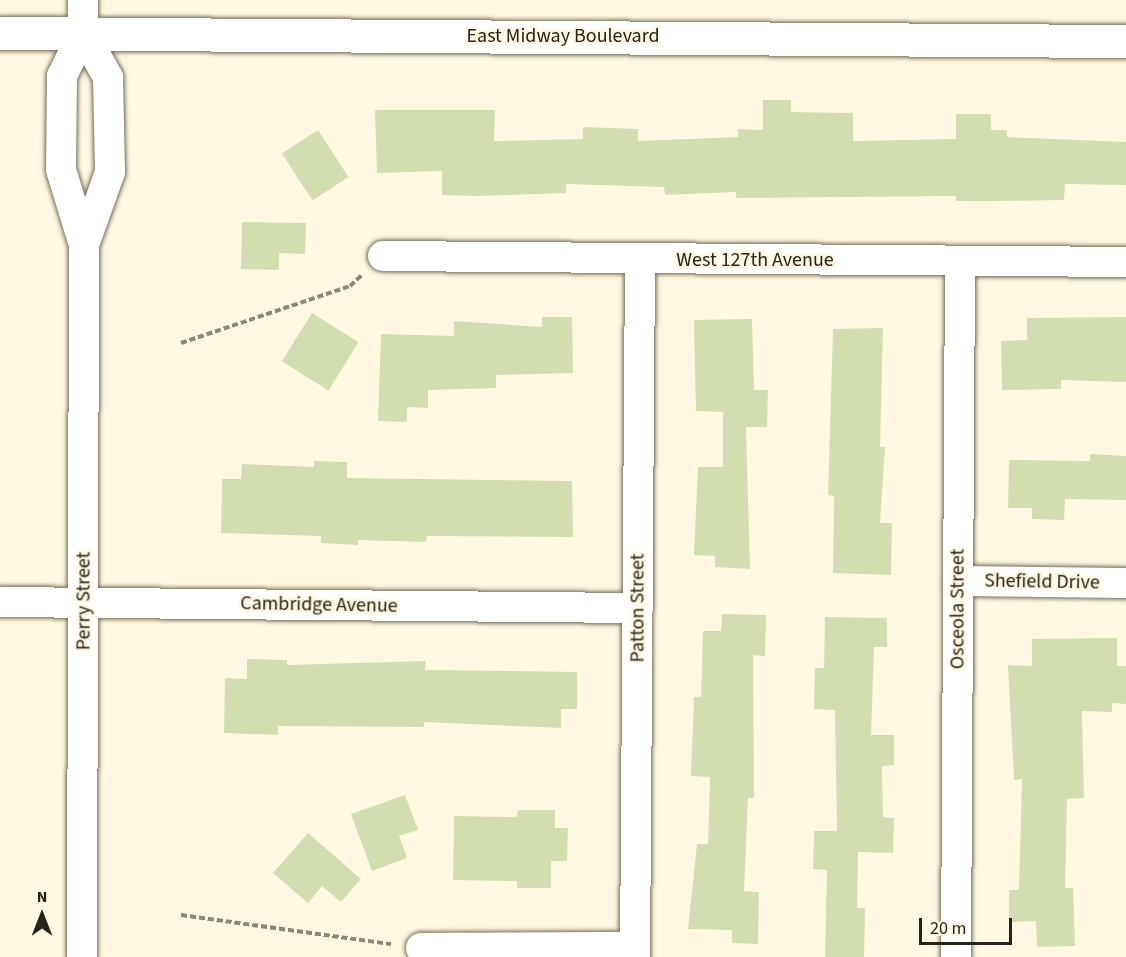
<!DOCTYPE html>
<html>
<head>
<meta charset="utf-8">
<style>
	body { margin:0 }
	#map { position:relative; width:1126px; height:957px; overflow:hidden; background:#fef8e2; font-family:"Source Sans 3",sans-serif }
	div>[style] { position:absolute }
	[style*='--x'] { left:calc(var(--x)*1px); top:calc(var(--y)*1px); width:calc(var(--w)*1px); rotate:calc(var(--a)*1deg) }
	.building>* { inset:0; background:#d3deb0; transform-origin:0 0 }
	.path>* { height:4px; margin-top:-2px; transform-origin:0; background:repeating-linear-gradient(90deg,#8b8777 0 6px,transparent 0 9px) }
	.roads { filter:drop-shadow(0 0 2px #756e56) drop-shadow(0 0 2px #756e56) }
	.minor>* { height:30px; margin:-15px; padding:0 15px; transform-origin:15px; border-radius:15px; background:#fff }
	.secondary>* { height:33px; margin:-16.5px; padding:0 16.5px; transform-origin:16.5px; border-radius:16.5px; background:#fff }
	span { translate:-50% -50%; white-space:nowrap; text-align:center; line-height:1.15; -webkit-text-stroke:5px #fef8e2; paint-order:stroke }
	.street-label { font-size:20px; color:#262319 }
	.north { position:absolute; left:12px; top:885px; width:60px; height:60px; -webkit-text-stroke:4px #fef8e2; paint-order:stroke; rotate:0deg; font-size:16px; font-weight:700; line-height:24px; text-align:center; color:#262319 }
	.north::after { content:''; display:block; margin:auto; width:21px; height:27px; background:#262319; clip-path:polygon(50% 0,100% 100%,50% 72%,0 100%) }
	.scale { position:absolute; left:919px; top:918px; width:93px; height:27px; box-sizing:border-box; border:3px solid #262319; border-top:0; padding-left:8px; font-size:18px; line-height:21px; white-space:nowrap; color:#262319; -webkit-text-stroke:4px #fef8e2; paint-order:stroke }
</style>
</head>
<body>
<div id="map">
	<div class="building">
		<i style="clip-path:polygon(763px 100px,791px 100px,791px 112px,853px 113px,853px 141px,956px 139px,956px 114px,991px 114px,991px 130px,1007px 130px,1007px 137px,1126px 142px,1126px 185px,1065px 184px,1064px 200px,991px 201px,956px 201px,956px 196px,736px 198px,736px 192px,665px 195px,664px 187px,566px 184px,566px 193px,478px 196px,442px 195px,442px 171px,377px 173px,375px 110px,495px 110px,494px 141px,583px 139px,583px 127px,638px 129px,638px 141px,738px 137px,738px 129px,763px 130px)"></i>
		<i style="left:318px;top:130px;width:56px;height:43px;rotate:57deg"></i>
		<i style="clip-path:polygon(242px 222px,306px 223px,305px 254px,279px 253px,279px 270px,241px 269px)"></i>
		<i style="left:312px;top:313px;width:55px;height:57px;rotate:32deg"></i>
		<i style="clip-path:polygon(542px 317px,572px 317px,573px 373px,496px 375px,496px 388px,428px 390px,428px 408px,407px 407px,407px 422px,378px 421px,381px 334px,454px 336px,454px 321px,542px 327px)"></i>
		<i style="clip-path:polygon(1126px 317px,1126px 382px,1061px 380px,1061px 389px,1002px 390px,1001px 341px,1027px 340px,1027px 318px)"></i>
		<i style="clip-path:polygon(752px 319px,754px 390px,768px 390px,767px 427px,746px 427px,750px 569px,715px 567px,715px 556px,694px 555px,698px 467px,723px 467px,723px 412px,696px 411px,694px 320px)"></i>
		<i style="clip-path:polygon(883px 328px,880px 447px,885px 447px,880px 523px,892px 523px,891px 575px,833px 573px,834px 496px,828px 495px,833px 329px)"></i>
		<i style="clip-path:polygon(1090px 454px,1126px 456px,1126px 500px,1065px 499px,1064px 520px,1032px 519px,1032px 508px,1008px 508px,1009px 460px,1090px 461px)"></i>
		<i style="clip-path:polygon(314px 461px,347px 462px,347px 478px,572px 481px,573px 537px,427px 536px,426px 542px,358px 540px,358px 545px,321px 543px,321px 536px,221px 533px,222px 479px,241px 479px,242px 464px,314px 467px)"></i>
		<i style="clip-path:polygon(722px 614px,766px 615px,765px 656px,753px 655px,754px 798px,748px 798px,744px 891px,759px 892px,758px 944px,732px 943px,732px 930px,688px 929px,697px 844px,708px 844px,710px 777px,691px 776px,694px 697px,701px 697px,703px 631px,721px 631px)"></i>
		<i style="clip-path:polygon(825px 617px,887px 618px,887px 647px,874px 647px,871px 735px,894px 735px,894px 765px,882px 766px,883px 817px,894px 818px,893px 853px,858px 852px,857px 908px,865px 908px,864px 957px,825px 957px,827px 870px,813px 869px,814px 831px,837px 831px,835px 710px,814px 709px,815px 668px,824px 668px)"></i>
		<i style="clip-path:polygon(1117px 638px,1117px 666px,1126px 666px,1126px 704px,1112px 703px,1112px 712px,1082px 711px,1084px 798px,1067px 799px,1065px 888px,1073px 888px,1075px 946px,1037px 947px,1036px 921px,1009px 922px,1009px 890px,1019px 890px,1022px 779px,1014px 780px,1008px 665px,1032px 666px,1032px 639px)"></i>
		<i style="clip-path:polygon(247px 659px,287px 660px,287px 665px,426px 661px,425px 670px,577px 672px,577px 709px,561px 709px,561px 728px,424px 722px,424px 727px,278px 726px,278px 735px,224px 733px,225px 678px,247px 679px)"></i>
		<i style="clip-path:polygon(405px 795px,418px 830px,399px 836px,407px 858px,372px 871px,351px 814px)"></i>
		<i style="clip-path:polygon(518px 810px,555px 810px,555px 828px,568px 828px,567px 861px,551px 861px,551px 888px,517px 888px,517px 881px,453px 880px,454px 816px,517px 817px)"></i>
		<i style="clip-path:polygon(308px 833px,361px 879px,341px 902px,322px 886px,308px 903px,273px 873px)"></i>
	</div>
	<div class="path">
		<i style="--x:181;--y:343;--w:178;--a:-18.6"></i>
		<i style="--x:350;--y:286;--w:16;--a:-43"></i>
		<i style="--x:181;--y:915;--w:212;--a:7.9"></i>
	</div>
	<div class="roads">
		<div class="minor">
			<i style="--x:83;--y:33;--w:51;--a:60.4"></i>
			<i style="--x:108;--y:77;--w:95;--a:88.8"></i>
			<i style="--x:110;--y:172;--w:77;--a:109.6"></i>
			<i style="--x:383;--y:256;--w:743;--a:0.46"></i>
			<i style="--x:958;--y:581;--w:168;--a:0.7"></i>
			<i style="--x:0;--y:602;--w:638;--a:0.54"></i>
			<i style="--x:421;--y:948;--w:214;--a:-0.3"></i>
			<i style="--x:82;--y:957;--w:712;--a:-89.84"></i>
			<i style="--x:84;--y:245;--w:78;--a:-107"></i>
			<i style="--x:61;--y:170;--w:94;--a:-89.4"></i>
			<i style="--x:62;--y:76;--w:48;--a:-64"></i>
			<i style="--x:83;--y:33;--w:33;--a:-90"></i>
			<i style="--x:635;--y:957;--w:697;--a:-89.59"></i>
			<i style="--x:956;--y:957;--w:696;--a:-89.67"></i>
		</div>
		<div class="secondary">
			<i style="--x:0;--y:33;--w:1126;--a:0.41"></i>
		</div>
	</div>
	<div class="street-label">
		<span style="left:563px;top:36px">East Midway Boulevard</span>
		<span style="left:755px;top:260px">West 127th Avenue</span>
		<span style="left:1042px;top:582px;rotate:1deg">Shefield Drive</span>
		<span style="left:84px;top:601px;rotate:-90deg">Perry Street</span>
		<span style="left:319px;top:605px;rotate:1deg">Cambridge Avenue</span>
		<span style="left:638px;top:608px;rotate:-90deg">Patton Street</span>
		<span style="left:958px;top:609px;rotate:-90deg">Osceola Street</span>
	</div>
	<div class="north">N</div>
	<div class="scale">20 m</div>
</div>
</body>
</html>
